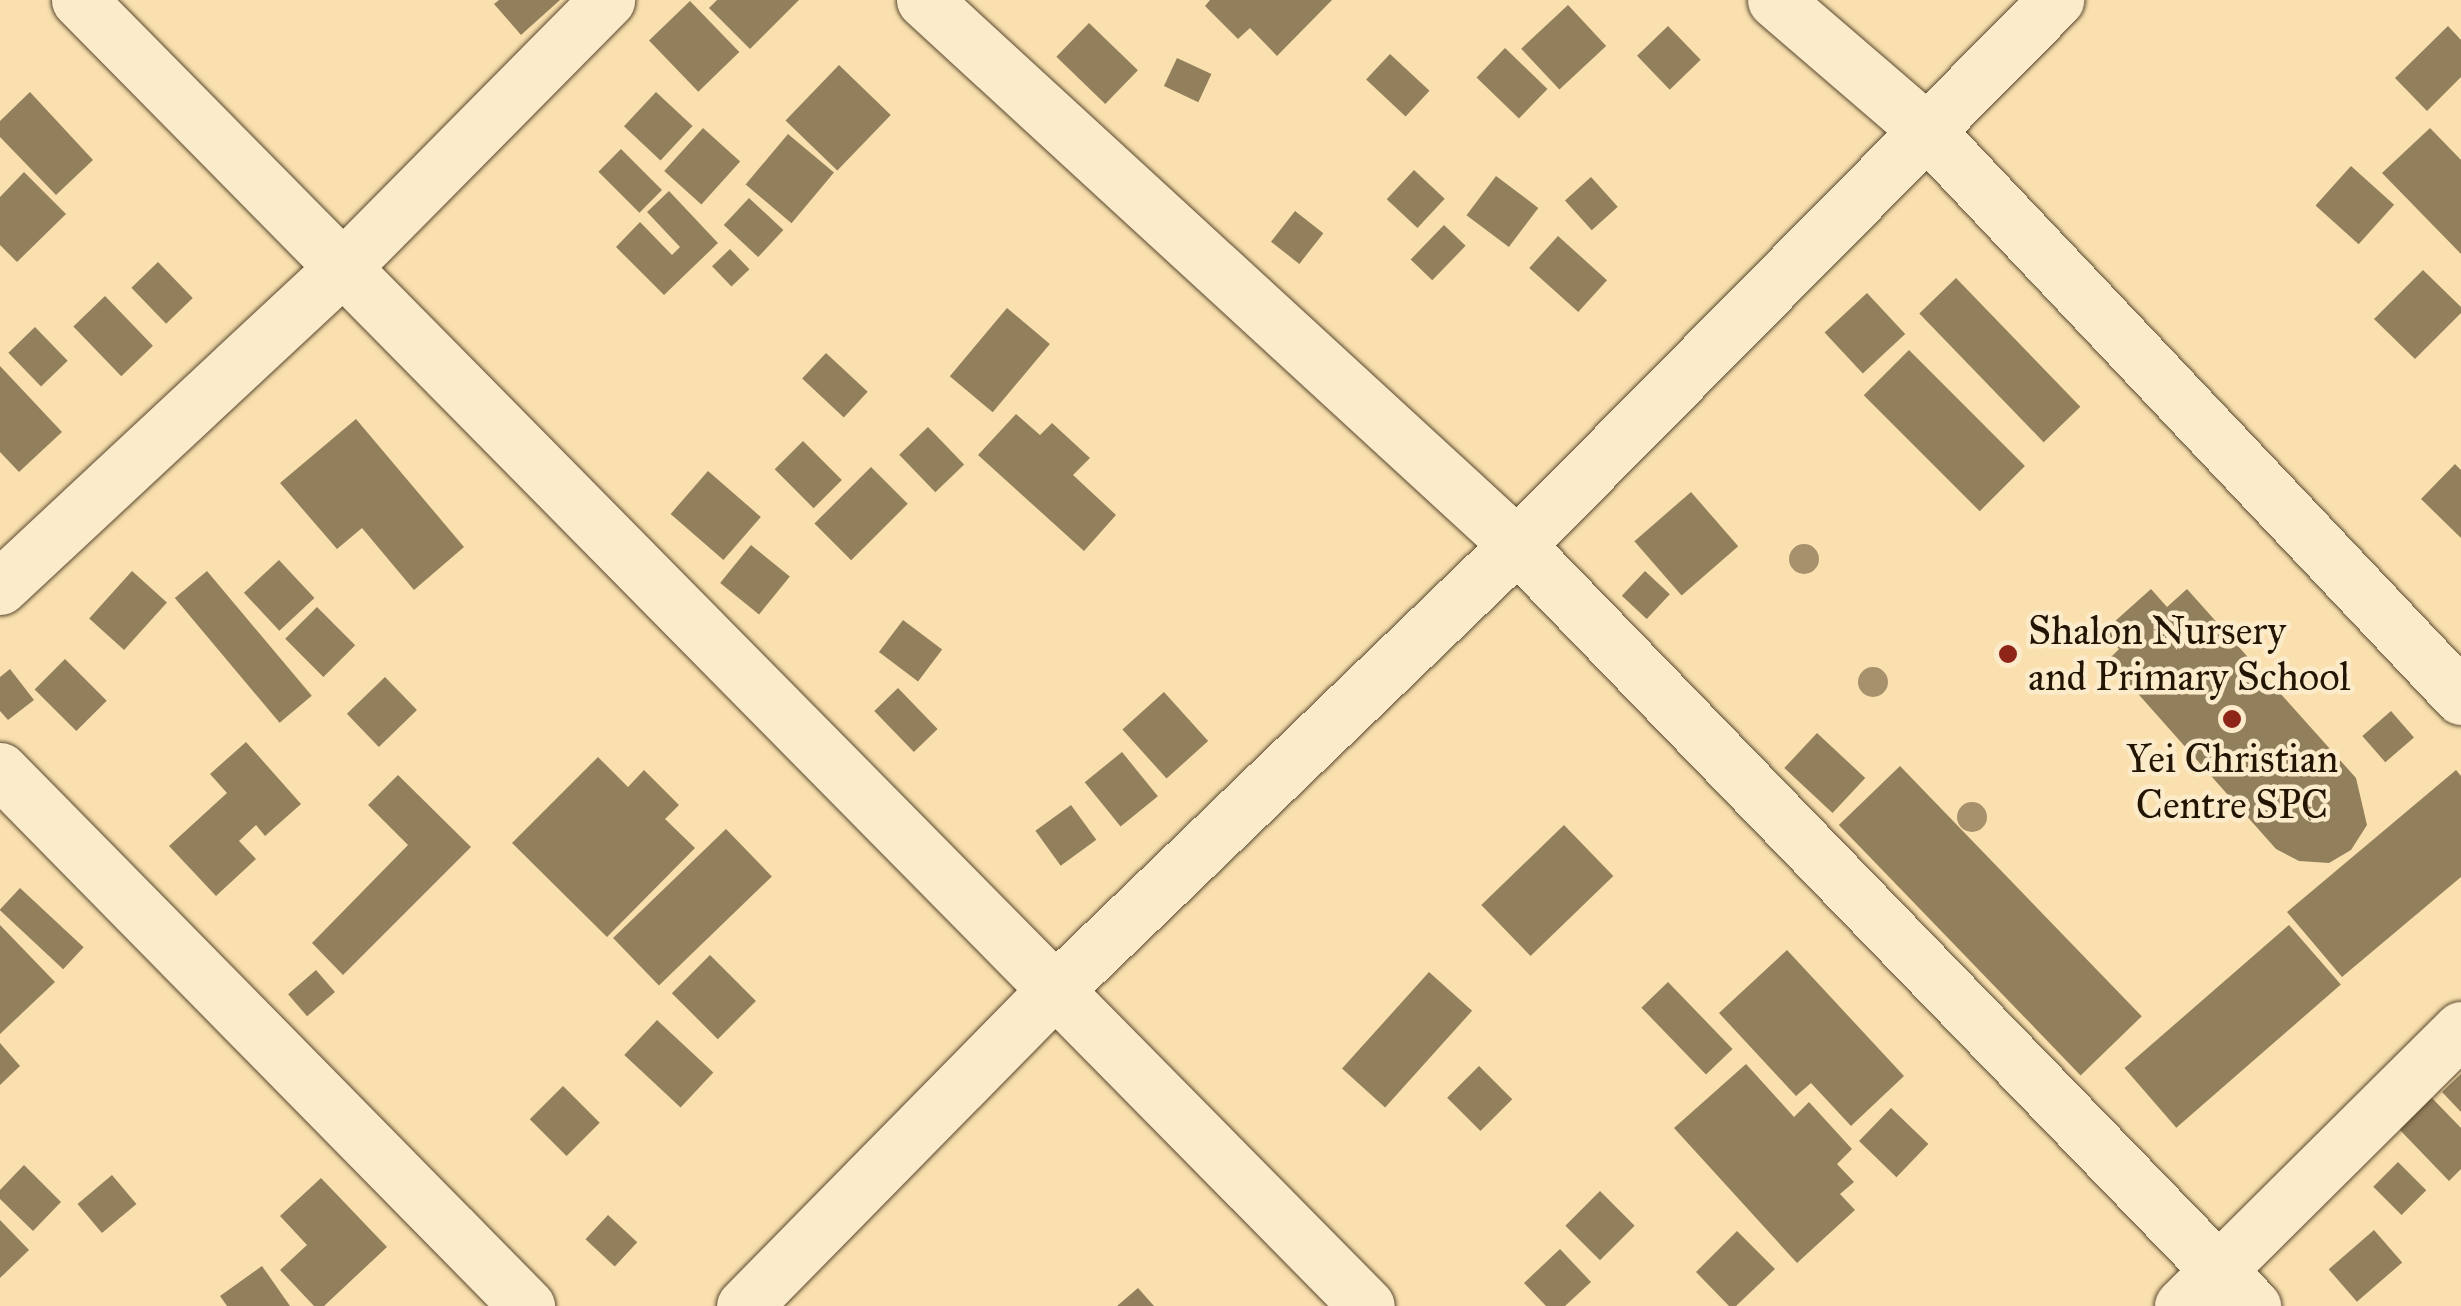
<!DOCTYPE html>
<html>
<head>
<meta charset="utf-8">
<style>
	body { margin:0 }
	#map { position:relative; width:2461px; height:1306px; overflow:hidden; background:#fae0af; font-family:"IM FELL Great Primer",serif }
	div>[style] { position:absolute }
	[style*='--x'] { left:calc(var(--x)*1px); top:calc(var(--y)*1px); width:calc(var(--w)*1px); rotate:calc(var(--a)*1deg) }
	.building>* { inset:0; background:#927f5c; transform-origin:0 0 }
	.roads { filter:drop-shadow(0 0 2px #58482e) drop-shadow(0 0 2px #58482e) }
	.street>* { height:55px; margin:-27.5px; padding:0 27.5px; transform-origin:27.5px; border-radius:27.5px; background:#fcebcb }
	.trees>* { width:30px; height:30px; margin:-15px; border-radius:50%; background:#a6916c }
	.dots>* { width:28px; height:28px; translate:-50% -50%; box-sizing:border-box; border:5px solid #fcebcb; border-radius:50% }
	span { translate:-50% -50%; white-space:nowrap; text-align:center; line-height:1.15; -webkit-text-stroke:9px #fcebcb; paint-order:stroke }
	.poi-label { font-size:40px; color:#221503 }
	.left { translate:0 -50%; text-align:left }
</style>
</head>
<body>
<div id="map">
	<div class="building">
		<i style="clip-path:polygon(499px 0,560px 0,521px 35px,494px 4px)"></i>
		<i style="clip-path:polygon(717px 0,799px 0,750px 49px,709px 8px)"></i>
		<i style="clip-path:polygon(1210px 0,1332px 0,1277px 56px,1250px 28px,1238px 39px,1205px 6px)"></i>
		<i style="left:690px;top:1px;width:71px;height:57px;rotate:46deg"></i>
		<i style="left:1568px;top:5px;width:56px;height:64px;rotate:47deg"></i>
		<i style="left:1089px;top:23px;width:68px;height:47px;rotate:44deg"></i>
		<i style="left:1668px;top:26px;width:47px;height:43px;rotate:46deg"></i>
		<i style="clip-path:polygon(2448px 26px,2461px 40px,2461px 77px,2427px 111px,2395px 78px)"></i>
		<i style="left:1505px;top:48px;width:59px;height:41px;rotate:44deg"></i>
		<i style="left:1390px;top:54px;width:54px;height:35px;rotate:43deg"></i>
		<i style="left:1177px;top:58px;width:38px;height:31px;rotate:25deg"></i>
		<i style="left:839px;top:65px;width:72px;height:77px;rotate:44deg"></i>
		<i style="clip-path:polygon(30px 92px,93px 160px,56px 195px,0 137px,0 121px)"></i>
		<i style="left:656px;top:92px;width:50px;height:47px;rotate:43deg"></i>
		<i style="left:703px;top:128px;width:50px;height:58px;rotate:42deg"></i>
		<i style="clip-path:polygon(2430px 128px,2461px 160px,2461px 254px,2382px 173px)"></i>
		<i style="left:788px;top:134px;width:60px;height:66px;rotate:40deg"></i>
		<i style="left:621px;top:149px;width:58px;height:32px;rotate:45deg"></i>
		<i style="left:2351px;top:166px;width:58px;height:53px;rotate:42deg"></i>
		<i style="left:1414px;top:170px;width:42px;height:40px;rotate:43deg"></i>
		<i style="clip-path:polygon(24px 172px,66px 214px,17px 262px,0 245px,0 197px)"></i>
		<i style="left:1496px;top:176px;width:53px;height:49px;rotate:37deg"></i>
		<i style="left:1591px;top:177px;width:40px;height:35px;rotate:48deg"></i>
		<i style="clip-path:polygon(669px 191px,718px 243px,664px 295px,616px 247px,640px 222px,672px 255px,680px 247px,647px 212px)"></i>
		<i style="left:749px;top:198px;width:47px;height:37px;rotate:43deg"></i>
		<i style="left:1295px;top:211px;width:36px;height:39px;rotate:38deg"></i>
		<i style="left:1444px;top:225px;width:30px;height:48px;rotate:44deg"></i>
		<i style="left:1558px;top:236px;width:66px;height:43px;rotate:42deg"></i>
		<i style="left:730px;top:249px;width:28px;height:25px;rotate:46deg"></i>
		<i style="left:158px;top:262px;width:50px;height:37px;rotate:46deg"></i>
		<i style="clip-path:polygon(2423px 270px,2461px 307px,2461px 313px,2415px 359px,2374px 319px)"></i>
		<i style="left:1956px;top:278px;width:179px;height:51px;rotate:46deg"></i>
		<i style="left:1867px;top:293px;width:56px;height:58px;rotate:47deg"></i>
		<i style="left:105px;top:296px;width:69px;height:44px;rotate:46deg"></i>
		<i style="left:1007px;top:308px;width:56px;height:89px;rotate:40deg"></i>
		<i style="left:35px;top:327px;width:47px;height:37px;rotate:46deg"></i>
		<i style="left:1909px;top:350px;width:164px;height:64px;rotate:45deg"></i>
		<i style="left:826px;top:353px;width:57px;height:35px;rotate:43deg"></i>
		<i style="clip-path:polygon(0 366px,62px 432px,19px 472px,0 452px)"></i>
		<i style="clip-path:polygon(1016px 414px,1040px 435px,1052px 423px,1090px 458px,1073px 475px,1116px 515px,1084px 551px,978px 455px)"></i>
		<i style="clip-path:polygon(356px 419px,464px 547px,414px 590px,362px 528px,337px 549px,280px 483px)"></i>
		<i style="left:928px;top:427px;width:52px;height:40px;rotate:46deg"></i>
		<i style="left:803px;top:441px;width:55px;height:40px;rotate:45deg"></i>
		<i style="clip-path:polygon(2455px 464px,2461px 470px,2461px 538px,2421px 499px)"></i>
		<i style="left:871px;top:467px;width:52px;height:80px;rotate:45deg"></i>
		<i style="left:708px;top:471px;width:70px;height:57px;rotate:41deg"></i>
		<i style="left:1691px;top:492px;width:72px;height:75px;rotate:49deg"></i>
		<i style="left:751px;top:545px;width:50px;height:49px;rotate:39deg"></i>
		<i style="left:279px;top:560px;width:52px;height:48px;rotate:47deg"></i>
		<i style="left:132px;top:571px;width:47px;height:64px;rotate:42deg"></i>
		<i style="left:207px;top:571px;width:163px;height:42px;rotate:50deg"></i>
		<i style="left:1645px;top:571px;width:34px;height:34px;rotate:43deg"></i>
		<i style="clip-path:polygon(2151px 589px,2167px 607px,2187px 589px,2356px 778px,2367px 825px,2351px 850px,2329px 863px,2299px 861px,2276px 849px,2108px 660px,2119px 649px,2104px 631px)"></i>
		<i style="left:317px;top:607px;width:54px;height:45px;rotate:45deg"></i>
		<i style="left:903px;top:620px;width:49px;height:40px;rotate:37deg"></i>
		<i style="left:65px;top:659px;width:59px;height:43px;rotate:45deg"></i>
		<i style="clip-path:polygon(10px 669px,34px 700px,8px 720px,0 711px,0 677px)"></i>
		<i style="left:385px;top:677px;width:46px;height:53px;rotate:46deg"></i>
		<i style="left:898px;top:688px;width:57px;height:33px;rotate:46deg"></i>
		<i style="left:1164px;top:692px;width:66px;height:56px;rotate:48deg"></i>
		<i style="left:2391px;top:711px;width:35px;height:38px;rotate:49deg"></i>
		<i style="left:1817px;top:733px;width:66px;height:48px;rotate:43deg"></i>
		<i style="clip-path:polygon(246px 742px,301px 804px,265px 836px,256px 825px,239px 841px,256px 859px,216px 896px,169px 846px,227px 793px,210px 774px)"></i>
		<i style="left:1122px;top:752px;width:57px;height:48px;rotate:51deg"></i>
		<i style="clip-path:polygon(598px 757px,628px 787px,644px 770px,679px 805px,665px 819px,695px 848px,607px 937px,512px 843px)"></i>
		<i style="left:1900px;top:766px;width:348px;height:85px;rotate:46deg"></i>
		<i style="clip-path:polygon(2456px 770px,2461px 776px,2461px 877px,2342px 977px,2287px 912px)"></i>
		<i style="clip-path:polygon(398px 775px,471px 847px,343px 975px,312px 943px,408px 845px,368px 805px)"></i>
		<i style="left:1071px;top:805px;width:43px;height:44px;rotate:54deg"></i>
		<i style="left:1564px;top:825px;width:71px;height:115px;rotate:46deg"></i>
		<i style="left:726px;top:829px;width:66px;height:157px;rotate:46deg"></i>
		<i style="left:20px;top:888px;width:87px;height:30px;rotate:43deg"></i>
		<i style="clip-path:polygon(0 925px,55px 982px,0 1034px)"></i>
		<i style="left:2289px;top:925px;width:79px;height:218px;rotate:49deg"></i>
		<i style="clip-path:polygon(1787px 950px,1904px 1076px,1851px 1126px,1811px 1083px,1796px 1096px,1719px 1013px)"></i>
		<i style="left:710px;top:955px;width:65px;height:54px;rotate:45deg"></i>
		<i style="left:316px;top:970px;width:29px;height:37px;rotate:49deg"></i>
		<i style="left:1429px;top:972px;width:58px;height:130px;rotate:42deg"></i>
		<i style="left:1668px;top:982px;width:93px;height:37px;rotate:46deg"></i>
		<i style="left:657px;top:1020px;width:77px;height:48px;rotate:43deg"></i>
		<i style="clip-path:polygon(0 1043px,20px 1066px,0 1085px)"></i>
		<i style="clip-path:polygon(1746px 1064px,1794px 1117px,1809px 1102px,1852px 1149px,1837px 1164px,1854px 1182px,1840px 1194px,1855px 1210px,1797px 1263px,1674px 1128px)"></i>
		<i style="left:1479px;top:1066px;width:47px;height:45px;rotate:45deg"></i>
		<i style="clip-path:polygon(2461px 1074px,2461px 1112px,2442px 1092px)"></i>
		<i style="left:563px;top:1086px;width:52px;height:47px;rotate:45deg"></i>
		<i style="clip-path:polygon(2432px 1098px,2461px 1128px,2461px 1169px,2449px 1181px,2399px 1129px)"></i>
		<i style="left:1891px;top:1108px;width:52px;height:46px;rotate:44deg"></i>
		<i style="left:2398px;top:1162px;width:40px;height:35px;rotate:45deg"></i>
		<i style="clip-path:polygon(24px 1165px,61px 1202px,33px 1231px,0 1199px,0 1190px)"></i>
		<i style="left:112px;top:1175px;width:38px;height:45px;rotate:50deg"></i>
		<i style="clip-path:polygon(321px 1178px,387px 1247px,324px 1306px,314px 1306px,280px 1270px,307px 1245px,280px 1216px)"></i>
		<i style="left:1600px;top:1191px;width:49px;height:49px;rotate:45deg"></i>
		<i style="left:608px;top:1215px;width:40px;height:33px;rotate:43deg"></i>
		<i style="clip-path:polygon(0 1220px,29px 1250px,0 1278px)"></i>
		<i style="left:2374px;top:1230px;width:43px;height:60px;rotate:49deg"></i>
		<i style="clip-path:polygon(1737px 1231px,1775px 1269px,1736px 1306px,1729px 1306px,1696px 1272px)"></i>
		<i style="clip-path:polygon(1560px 1249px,1591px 1282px,1565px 1306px,1546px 1306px,1524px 1283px)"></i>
		<i style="clip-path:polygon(262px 1266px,290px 1306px,227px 1306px,220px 1296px)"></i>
		<i style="clip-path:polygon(1138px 1288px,1154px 1306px,1117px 1306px)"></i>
	</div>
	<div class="roads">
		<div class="street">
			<i style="--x:79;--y:0;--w:1834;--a:45.4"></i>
			<i style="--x:924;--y:0;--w:805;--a:42.58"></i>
			<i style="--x:1517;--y:545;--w:1059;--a:45.96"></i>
			<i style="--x:1775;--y:0;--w:198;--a:40.7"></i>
			<i style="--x:1925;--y:129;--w:781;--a:46.66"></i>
			<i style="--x:0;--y:587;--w:468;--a:-43"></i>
			<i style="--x:342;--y:268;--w:377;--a:-45.3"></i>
			<i style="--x:0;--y:770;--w:752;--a:45.49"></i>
			<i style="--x:744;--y:1306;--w:441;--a:-45.5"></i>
			<i style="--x:1053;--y:992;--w:644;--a:-43.93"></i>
			<i style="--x:1517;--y:545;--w:767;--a:-45.32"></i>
			<i style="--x:2182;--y:1306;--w:393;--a:-44.8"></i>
		</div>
	</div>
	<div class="trees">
		<i style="left:1804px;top:559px"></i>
		<i style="left:1873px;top:682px"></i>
		<i style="left:1972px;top:817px"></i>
	</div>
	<div class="dots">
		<i style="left:2008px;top:654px;background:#8f2418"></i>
		<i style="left:2232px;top:719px;background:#8f2418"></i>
	</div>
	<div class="poi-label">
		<span class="left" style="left:2028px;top:654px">Shalon Nursery<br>and Primary School</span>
		<span style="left:2232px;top:782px">Yei Christian<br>Centre SPC</span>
	</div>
</div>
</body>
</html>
